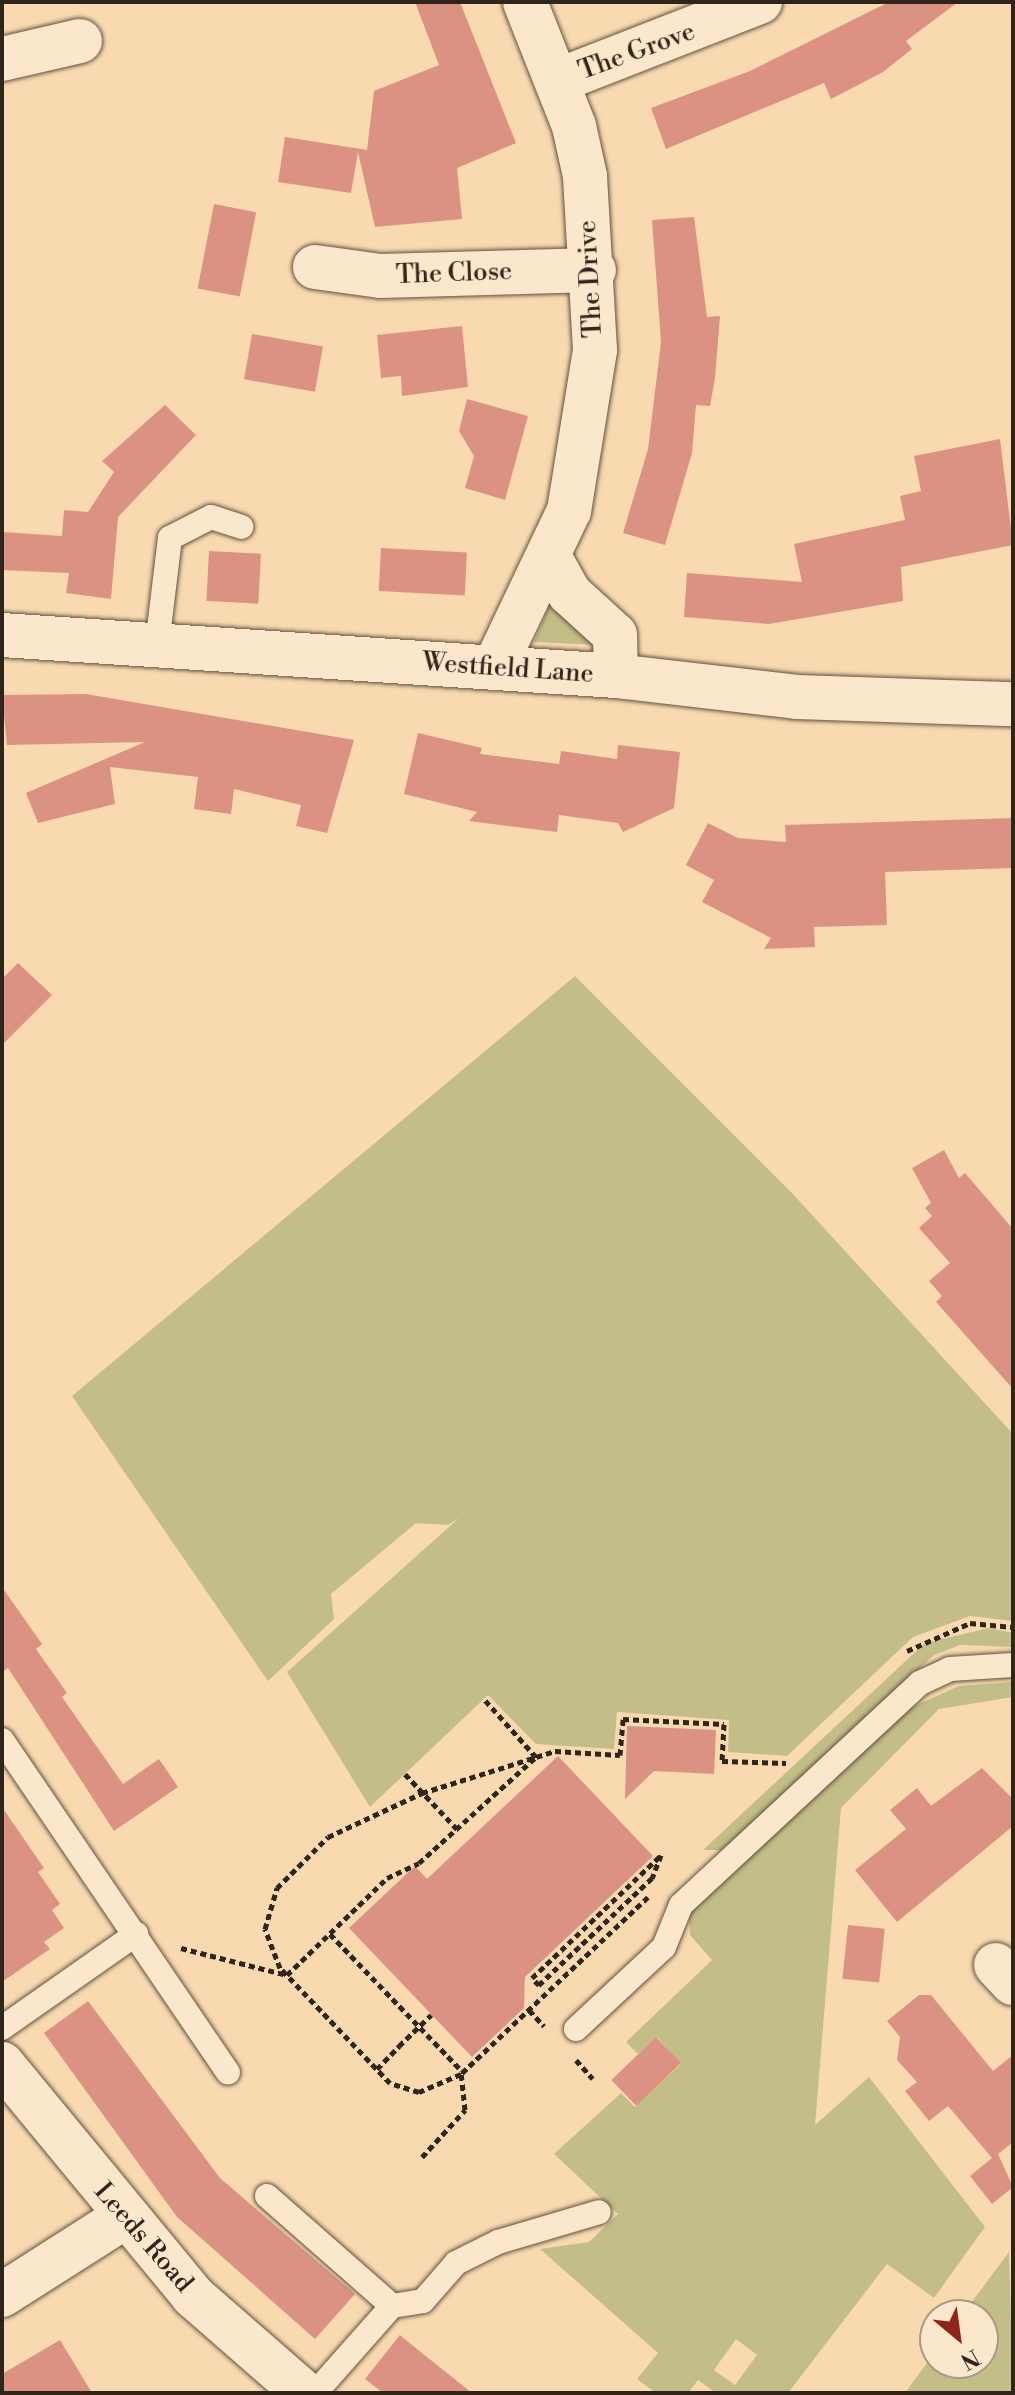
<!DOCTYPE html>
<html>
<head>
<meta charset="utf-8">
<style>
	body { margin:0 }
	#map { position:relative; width:1015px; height:2395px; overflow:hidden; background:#f9dab0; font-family:"Libre Bodoni",serif }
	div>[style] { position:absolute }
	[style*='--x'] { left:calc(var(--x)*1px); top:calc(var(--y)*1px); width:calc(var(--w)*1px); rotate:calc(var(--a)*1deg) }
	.green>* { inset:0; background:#c3be87 }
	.building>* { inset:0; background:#db9283; transform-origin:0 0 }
	.path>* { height:5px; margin-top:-2.5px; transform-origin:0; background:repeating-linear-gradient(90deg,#30251b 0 6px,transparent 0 10px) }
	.roads { filter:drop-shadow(0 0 2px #625240) drop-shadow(0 0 2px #625240) }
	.service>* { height:24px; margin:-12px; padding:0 12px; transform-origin:12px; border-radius:12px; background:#fbe7cc }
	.minor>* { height:44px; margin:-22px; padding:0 22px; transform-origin:22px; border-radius:22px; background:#fbe7cc }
	.secondary>* { height:44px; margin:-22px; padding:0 22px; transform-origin:22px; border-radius:22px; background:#fbe7cc }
	.path-bridge>* { height:5px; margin-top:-2.5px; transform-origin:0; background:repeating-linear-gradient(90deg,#30251b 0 6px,transparent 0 10px) }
	span { translate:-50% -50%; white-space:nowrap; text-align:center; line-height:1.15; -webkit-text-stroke:6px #fbe7cc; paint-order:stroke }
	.street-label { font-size:26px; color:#30251b }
	.frame { position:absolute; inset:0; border:4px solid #30251b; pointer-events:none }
	.north { position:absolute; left:919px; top:2299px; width:80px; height:80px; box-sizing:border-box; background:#fbe7cc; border:2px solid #aa9985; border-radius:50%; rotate:151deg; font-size:22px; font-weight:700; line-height:32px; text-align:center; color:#30251b }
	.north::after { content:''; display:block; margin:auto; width:28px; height:36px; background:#8f2418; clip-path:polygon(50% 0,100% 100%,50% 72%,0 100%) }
</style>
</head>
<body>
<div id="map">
	<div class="green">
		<i style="clip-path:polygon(549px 607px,586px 628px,599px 645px,534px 642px)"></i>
		<i style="clip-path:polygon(575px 976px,791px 1192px,1013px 1434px,1013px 1621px,970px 1616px,913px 1637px,787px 1756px,728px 1752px,729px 1720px,617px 1712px,614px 1749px,536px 1744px,488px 1695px,370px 1807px,287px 1672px,459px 1518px,448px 1525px,416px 1523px,331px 1594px,334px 1619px,268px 1681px,72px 1396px)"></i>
		<i style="clip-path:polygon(989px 1628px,1013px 1633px,1013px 1647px,960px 1645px,934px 1655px,724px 1850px,703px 1850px,925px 1643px)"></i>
		<i style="clip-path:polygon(evenodd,1013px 1682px,1013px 1697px,939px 1709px,841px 1808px,815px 2125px,869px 2077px,985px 2227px,934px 2298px,887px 2264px,788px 2393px,716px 2393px,698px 2380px,688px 2393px,656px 2393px,637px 2379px,658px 2353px,540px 2249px,589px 2242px,618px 2214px,554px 2154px,621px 2093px,635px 2107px,681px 2064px,657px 2037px,638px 2054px,626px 2042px,712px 1960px,690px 1935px,689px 1914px,901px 1712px,959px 1686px,1013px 1682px,736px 2339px,757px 2355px,735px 2385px,714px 2370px,736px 2339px)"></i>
		<i style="clip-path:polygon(1009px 2252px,1013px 2393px,905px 2393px,935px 2352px,935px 2363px,983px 2363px,983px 2315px,962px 2315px)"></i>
	</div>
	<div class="building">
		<i style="clip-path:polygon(415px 2px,460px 2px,516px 143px,457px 168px,462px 219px,375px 227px,358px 152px,351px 193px,278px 182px,285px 137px,367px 150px,374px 91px,439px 65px)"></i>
		<i style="clip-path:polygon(889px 2px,958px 2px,906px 41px,912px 49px,883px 72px,831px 99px,824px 83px,666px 149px,651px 108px,750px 71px)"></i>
		<i style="left:214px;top:204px;width:43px;height:86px;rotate:11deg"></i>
		<i style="clip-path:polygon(694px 217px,707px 317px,720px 316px,715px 378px,710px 406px,696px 405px,692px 453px,665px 545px,623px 533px,648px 449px,661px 342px,652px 220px)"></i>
		<i style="clip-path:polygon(462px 326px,468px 387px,402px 396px,401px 376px,381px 378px,377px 335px)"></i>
		<i style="left:252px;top:334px;width:72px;height:46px;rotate:10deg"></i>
		<i style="clip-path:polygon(467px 399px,528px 416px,505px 500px,465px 488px,474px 456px,459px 431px)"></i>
		<i style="clip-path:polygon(165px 405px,196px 435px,118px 517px,111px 599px,66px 593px,69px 573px,2px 570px,2px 532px,62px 536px,64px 510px,88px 512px,114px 472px,102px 461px)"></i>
		<i style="clip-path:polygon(1000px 439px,1013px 545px,901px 567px,903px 601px,769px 624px,684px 617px,687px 573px,802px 582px,794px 544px,905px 520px,900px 496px,921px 491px,914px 456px)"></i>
		<i style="left:381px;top:548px;width:86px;height:43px;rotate:3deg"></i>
		<i style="left:209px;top:551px;width:52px;height:50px;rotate:3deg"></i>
		<i style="clip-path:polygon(86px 694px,354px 740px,327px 833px,296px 826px,301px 805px,234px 789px,231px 814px,194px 809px,198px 777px,110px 767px,115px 804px,38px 823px,26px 793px,145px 742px,7px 745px,2px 695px)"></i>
		<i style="clip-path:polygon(418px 733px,482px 748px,480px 754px,559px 764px,561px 751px,617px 759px,618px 745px,680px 752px,674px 808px,623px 832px,618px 823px,559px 815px,557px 832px,469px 821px,477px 812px,404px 794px)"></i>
		<i style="clip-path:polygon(1013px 818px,1013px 868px,885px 872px,887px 925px,814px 927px,815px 947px,764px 949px,771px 938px,702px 902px,714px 880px,686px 865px,708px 823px,738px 838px,786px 842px,785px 825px)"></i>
		<i style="clip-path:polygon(18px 963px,52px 995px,2px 1045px,2px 979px)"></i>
		<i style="clip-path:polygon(944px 1150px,959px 1178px,965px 1173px,1013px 1229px,1013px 1389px,936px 1302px,942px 1296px,929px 1281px,950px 1263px,919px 1228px,932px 1216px,925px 1208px,931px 1203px,912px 1168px)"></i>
		<i style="clip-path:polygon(2px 1587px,42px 1644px,36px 1649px,67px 1693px,62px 1697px,123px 1784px,159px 1759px,178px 1787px,114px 1831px,8px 1668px,2px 1672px)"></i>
		<i style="clip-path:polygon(627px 1726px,716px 1730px,714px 1774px,654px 1771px,625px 1799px)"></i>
		<i style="clip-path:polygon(558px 1756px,653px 1856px,525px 1977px,524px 2008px,472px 2057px,349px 1928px,415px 1866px,427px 1879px)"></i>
		<i style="clip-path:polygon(982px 1768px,1013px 1799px,1013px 1826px,897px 1922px,855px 1870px,906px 1829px,890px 1810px,917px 1788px,931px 1806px)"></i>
		<i style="clip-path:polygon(2px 1807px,44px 1868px,38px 1872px,60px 1904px,52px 1910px,64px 1928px,44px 1942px,50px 1949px,2px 1982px)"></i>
		<i style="left:848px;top:1925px;width:37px;height:54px;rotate:6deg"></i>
		<i style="clip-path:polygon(919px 1995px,931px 1995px,993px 2071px,1013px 2055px,1013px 2142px,998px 2154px,1013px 2187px,992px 2204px,970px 2176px,992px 2158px,948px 2106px,929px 2121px,905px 2091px,917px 2082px,897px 2060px,900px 2037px,887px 2021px)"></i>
		<i style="clip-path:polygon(88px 2001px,220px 2178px,355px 2294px,315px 2339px,177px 2217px,44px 2033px)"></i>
		<i style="left:656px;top:2037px;width:36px;height:62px;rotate:46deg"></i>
		<i style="clip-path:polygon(400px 2335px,402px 2337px,472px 2393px,383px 2393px,365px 2379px)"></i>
		<i style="clip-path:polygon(60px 2340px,92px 2393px,2px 2393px,2px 2374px)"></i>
	</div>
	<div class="path">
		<i style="--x:907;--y:1651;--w:69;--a:-24"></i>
		<i style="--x:970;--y:1623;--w:43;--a:5.3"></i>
		<i style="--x:405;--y:1774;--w:76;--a:46.6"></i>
		<i style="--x:661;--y:1855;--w:25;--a:111"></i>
		<i style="--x:652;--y:1878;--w:156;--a:136.6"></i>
		<i style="--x:539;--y:1985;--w:10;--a:-135"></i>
		<i style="--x:532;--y:1978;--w:178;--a:-43.6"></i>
		<i style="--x:648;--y:1897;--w:257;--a:136.6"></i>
		<i style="--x:461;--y:2074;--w:46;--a:156.8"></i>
		<i style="--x:419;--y:2092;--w:30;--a:-163"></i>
		<i style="--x:390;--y:2083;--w:159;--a:-133.7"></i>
		<i style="--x:280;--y:1968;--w:42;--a:-111"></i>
		<i style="--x:265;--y:1929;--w:43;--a:-73.7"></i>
		<i style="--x:277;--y:1888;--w:72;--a:-45"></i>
		<i style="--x:328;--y:1837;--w:104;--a:-25.1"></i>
		<i style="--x:422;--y:1793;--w:139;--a:-17.5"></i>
		<i style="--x:555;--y:1751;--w:65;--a:3.5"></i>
		<i style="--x:620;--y:1755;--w:36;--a:-85"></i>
		<i style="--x:623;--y:1719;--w:101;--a:2.8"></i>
		<i style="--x:724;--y:1724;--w:37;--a:93"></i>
		<i style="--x:722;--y:1761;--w:64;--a:1.8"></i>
		<i style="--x:330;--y:1934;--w:192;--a:46.1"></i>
		<i style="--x:181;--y:1948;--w:109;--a:14.3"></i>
		<i style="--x:287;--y:1975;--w:139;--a:-44.1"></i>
		<i style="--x:387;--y:1878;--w:35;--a:-25"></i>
		<i style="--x:419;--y:1863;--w:158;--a:-42.2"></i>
		<i style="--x:536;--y:1757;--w:79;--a:-131.9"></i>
		<i style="--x:529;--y:2010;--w:22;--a:47"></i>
		<i style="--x:576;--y:2060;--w:25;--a:48"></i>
		<i style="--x:377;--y:2069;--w:32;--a:-46"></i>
		<i style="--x:422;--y:2157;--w:64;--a:-47.5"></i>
		<i style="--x:465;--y:2110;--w:36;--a:-96"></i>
	</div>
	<div class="roads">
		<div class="service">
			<i style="--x:157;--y:645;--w:108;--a:-83.1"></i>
			<i style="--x:170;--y:538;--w:46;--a:-27.1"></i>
			<i style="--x:211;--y:517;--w:32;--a:18"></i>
			<i style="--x:2;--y:1740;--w:402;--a:55.8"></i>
			<i style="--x:2;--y:2028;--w:164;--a:-35"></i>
			<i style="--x:576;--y:2029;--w:120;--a:-43"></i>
			<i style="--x:664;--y:1947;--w:45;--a:-68"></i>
			<i style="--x:681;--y:1905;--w:326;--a:-42.9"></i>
			<i style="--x:920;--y:1683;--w:33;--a:-25"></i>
			<i style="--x:950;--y:1669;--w:63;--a:-3.6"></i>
			<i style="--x:267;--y:2196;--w:167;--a:41.3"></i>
			<i style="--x:392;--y:2306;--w:31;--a:-9"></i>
			<i style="--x:423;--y:2301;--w:50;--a:-49"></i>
			<i style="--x:456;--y:2263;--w:47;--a:-26.6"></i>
			<i style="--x:498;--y:2242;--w:105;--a:-16.5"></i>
			<i style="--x:315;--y:2393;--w:116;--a:-48.5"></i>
		</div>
		<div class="minor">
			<i style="--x:2;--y:59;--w:80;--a:-13"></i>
			<i style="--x:557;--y:81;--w:218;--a:-21.3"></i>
			<i style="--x:315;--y:267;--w:66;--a:7.9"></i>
			<i style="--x:380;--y:276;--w:214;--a:-1.6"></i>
			<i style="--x:551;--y:560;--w:38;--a:61"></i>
			<i style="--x:569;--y:593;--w:62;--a:42.4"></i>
			<i style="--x:615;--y:635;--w:41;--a:88.6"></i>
			<i style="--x:2;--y:635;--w:615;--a:3.82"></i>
			<i style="--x:616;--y:676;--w:182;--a:6.6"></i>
			<i style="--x:797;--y:697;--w:216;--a:1.9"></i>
			<i style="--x:494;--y:668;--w:174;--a:-64.5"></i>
			<i style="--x:569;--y:511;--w:163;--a:-80.8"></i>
			<i style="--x:595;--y:350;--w:174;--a:-93.3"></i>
			<i style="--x:585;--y:176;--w:51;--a:-102.4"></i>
			<i style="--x:574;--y:126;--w:133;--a:-111.6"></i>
			<i style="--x:996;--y:1965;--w:25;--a:47"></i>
			<i style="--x:2;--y:2295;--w:143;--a:-32.5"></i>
		</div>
		<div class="secondary">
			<i style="--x:2;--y:2064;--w:301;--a:50.5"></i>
			<i style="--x:193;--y:2296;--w:147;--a:41.1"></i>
		</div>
	</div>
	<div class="path-bridge">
		<i style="--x:399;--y:2046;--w:45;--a:-44.1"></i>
	</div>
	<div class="street-label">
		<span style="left:637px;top:52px;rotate:-20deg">The Grove</span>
		<span style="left:454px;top:274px;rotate:-2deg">The Close</span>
		<span style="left:591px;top:279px;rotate:-93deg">The Drive</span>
		<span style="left:508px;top:669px;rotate:4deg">Westfield Lane</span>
		<span style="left:143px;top:2238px;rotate:49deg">Leeds Road</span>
	</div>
	<div class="frame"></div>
	<div class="north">N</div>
</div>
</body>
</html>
